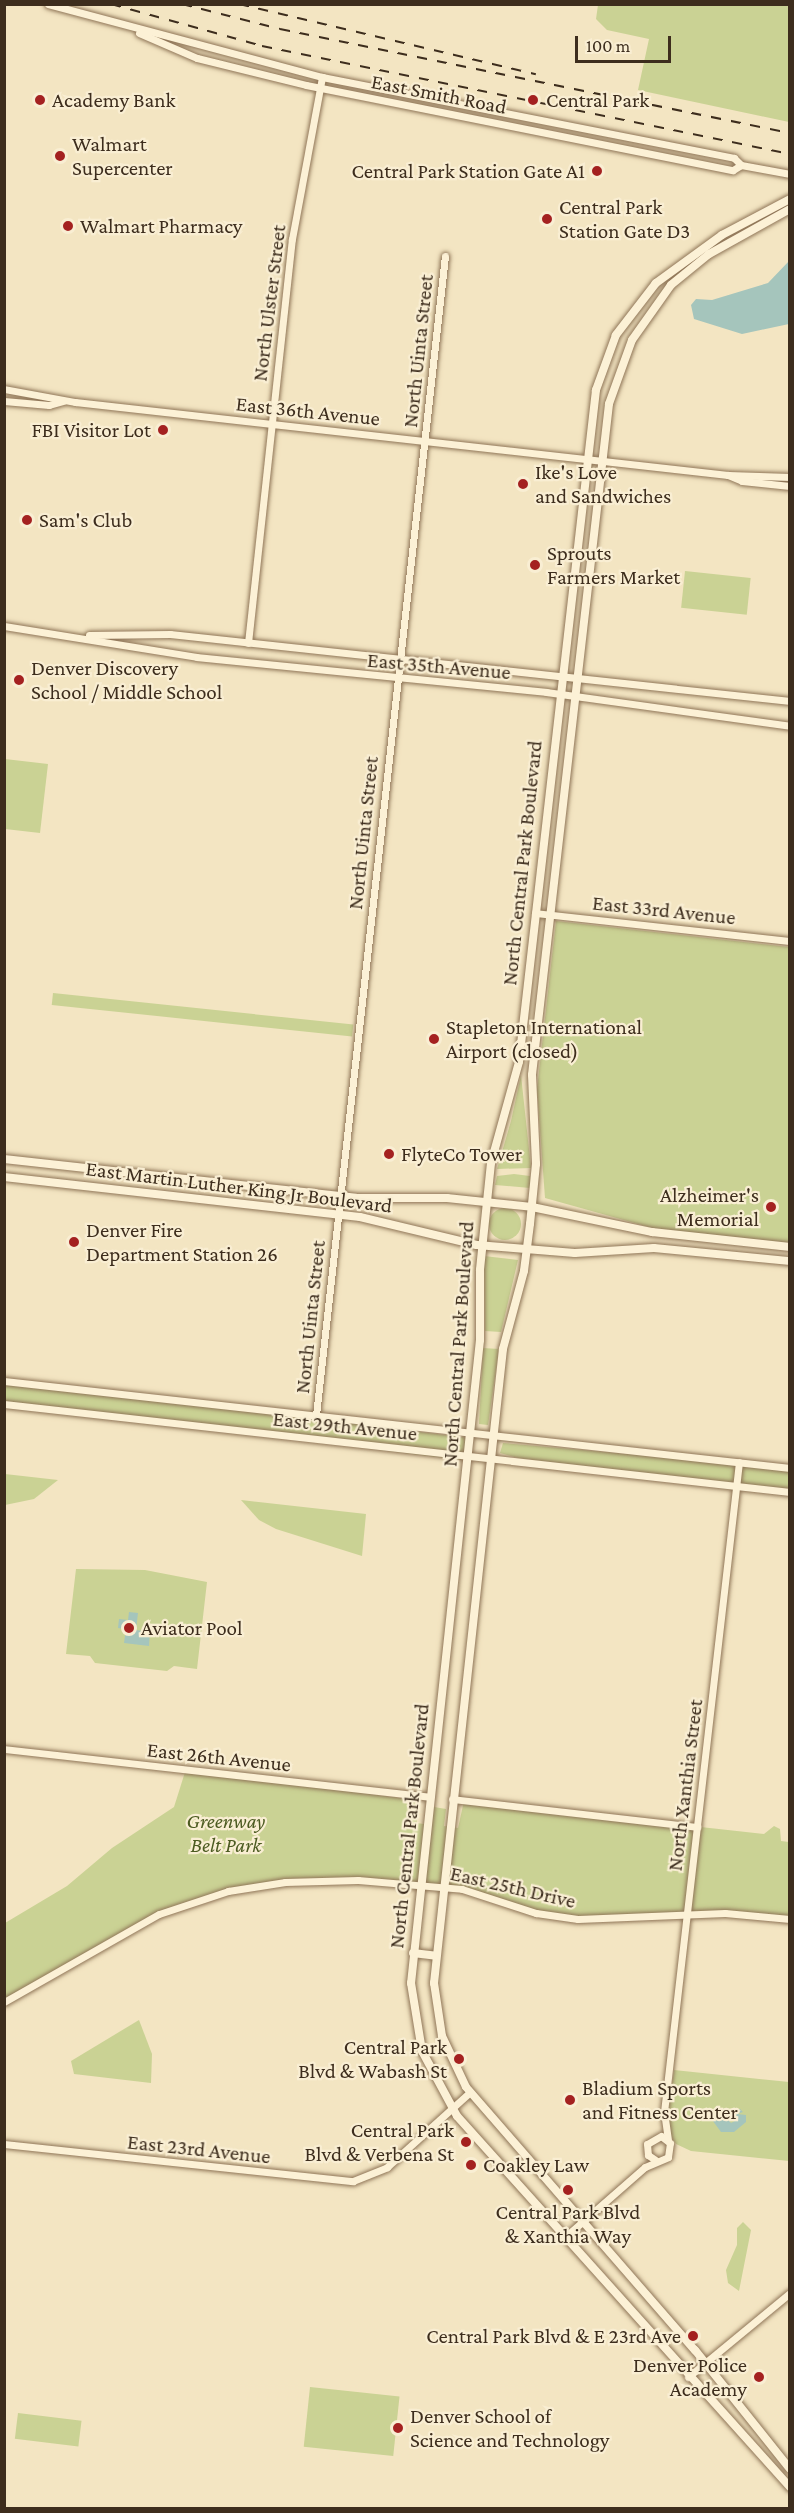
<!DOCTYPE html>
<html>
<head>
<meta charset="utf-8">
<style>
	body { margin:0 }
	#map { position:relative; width:794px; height:2513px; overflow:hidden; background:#f3e5c2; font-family:"Crimson Pro",serif }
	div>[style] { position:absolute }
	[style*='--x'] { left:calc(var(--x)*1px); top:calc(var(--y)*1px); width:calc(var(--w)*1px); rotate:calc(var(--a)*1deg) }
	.green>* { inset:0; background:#cad294; transform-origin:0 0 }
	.round { border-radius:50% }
	.water>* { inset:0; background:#a5c5bc }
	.roads { filter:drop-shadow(0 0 2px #8f7557) drop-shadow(0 0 2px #8f7557) }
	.tertiary>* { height:7px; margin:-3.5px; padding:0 3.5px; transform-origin:3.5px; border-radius:3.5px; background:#fcf1d6 }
	.secondary>* { height:8px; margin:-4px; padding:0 4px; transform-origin:4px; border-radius:4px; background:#fcf1d6 }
	.rail>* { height:2px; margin-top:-1px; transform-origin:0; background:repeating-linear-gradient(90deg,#3d2d1d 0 10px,transparent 0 20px) }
	.dots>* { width:16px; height:16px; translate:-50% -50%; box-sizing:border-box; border:3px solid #f9eed3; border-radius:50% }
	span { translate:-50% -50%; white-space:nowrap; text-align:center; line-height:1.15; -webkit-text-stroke:4.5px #f9eed3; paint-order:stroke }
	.street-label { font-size:21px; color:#3d2d1d }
	.poi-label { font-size:21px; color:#3d2d1d }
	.left { translate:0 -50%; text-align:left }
	.right { translate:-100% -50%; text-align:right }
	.park-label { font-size:21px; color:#4c5b21; font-style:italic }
	.frame { position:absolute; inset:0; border:6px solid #3d2d1d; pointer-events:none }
	.scale { position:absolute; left:575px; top:36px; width:96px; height:27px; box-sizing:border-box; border:3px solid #3d2d1d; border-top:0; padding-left:8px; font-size:18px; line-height:21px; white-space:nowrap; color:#3d2d1d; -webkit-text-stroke:4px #f9eed3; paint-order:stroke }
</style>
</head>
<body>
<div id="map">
	<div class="green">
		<i style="clip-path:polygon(598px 5px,789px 5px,789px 122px,638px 90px,649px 39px,607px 30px,596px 19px)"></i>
		<i style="left:685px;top:571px;width:66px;height:37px;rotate:6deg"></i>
		<i style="clip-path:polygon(5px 759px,48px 764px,40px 833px,5px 829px)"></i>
		<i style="clip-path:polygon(556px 921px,789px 947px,789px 1243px,656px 1229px,545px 1198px,537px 1089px)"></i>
		<i style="left:53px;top:993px;width:302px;height:12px;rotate:6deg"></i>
		<i style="clip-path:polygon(521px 1075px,531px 1168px,497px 1169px,511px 1121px)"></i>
		<i style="clip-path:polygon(514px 1174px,530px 1176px,530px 1188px,495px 1185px,497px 1176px)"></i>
		<i class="round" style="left:489px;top:1208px;width:32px;height:32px"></i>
		<i style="clip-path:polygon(484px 1256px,518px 1260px,501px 1332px,485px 1331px)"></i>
		<i style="clip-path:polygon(483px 1348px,499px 1349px,488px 1425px,479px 1424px)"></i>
		<i style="left:5px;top:1381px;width:468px;height:23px;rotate:7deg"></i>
		<i style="clip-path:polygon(503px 1443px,789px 1468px,789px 1492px,518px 1458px,500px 1453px)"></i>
		<i style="clip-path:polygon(5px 1474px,58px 1480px,34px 1499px,5px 1505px)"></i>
		<i style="clip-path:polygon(241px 1500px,366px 1514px,362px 1556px,276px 1529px,259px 1520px)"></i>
		<i style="clip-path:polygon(76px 1569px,145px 1570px,207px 1582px,197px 1669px,174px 1666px,167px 1671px,95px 1663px,90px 1656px,66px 1654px)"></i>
		<i style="clip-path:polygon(186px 1769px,415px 1800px,417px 1823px,430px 1825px,434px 1807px,446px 1809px,444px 1826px,458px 1828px,464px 1801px,764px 1834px,774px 1826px,780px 1829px,781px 1841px,789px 1842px,789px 1919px,757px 1914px,596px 1920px,555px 1916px,470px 1891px,358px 1880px,264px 1884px,176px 1908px,5px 2003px,5px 1923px,67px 1886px,112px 1848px,174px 1807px)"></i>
		<i style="clip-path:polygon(139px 2020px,152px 2054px,151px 2083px,74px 2074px,71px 2061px)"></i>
		<i style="clip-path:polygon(674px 2070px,789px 2082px,789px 2161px,691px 2151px,676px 2144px,669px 2133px,668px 2115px)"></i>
		<i style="clip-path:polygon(743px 2222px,751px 2230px,739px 2291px,728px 2283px,726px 2270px,737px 2245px,737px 2228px)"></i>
		<i style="left:310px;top:2387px;width:90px;height:60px;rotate:6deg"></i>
		<i style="left:18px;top:2413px;width:64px;height:26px;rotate:7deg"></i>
	</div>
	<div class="water">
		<i style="clip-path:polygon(789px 261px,789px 324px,742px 334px,694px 319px,691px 305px,696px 299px,712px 300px,768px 283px)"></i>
		<i style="clip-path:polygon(129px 1612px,138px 1613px,136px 1630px,150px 1632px,149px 1646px,124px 1643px,126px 1629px,118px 1628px,119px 1619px,128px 1620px)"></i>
		<i style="clip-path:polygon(719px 2109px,731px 2123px,735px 2121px,734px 2111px,740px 2109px,743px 2112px,737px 2114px,746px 2115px,746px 2122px,734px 2132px,721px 2132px,710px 2117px)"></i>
	</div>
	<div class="roads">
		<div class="tertiary">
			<i style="--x:48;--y:4;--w:284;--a:14.9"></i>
			<i style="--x:322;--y:77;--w:420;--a:11.1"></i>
			<i style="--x:734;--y:158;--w:10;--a:45"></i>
			<i style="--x:741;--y:165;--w:50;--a:10.4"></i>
			<i style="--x:139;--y:33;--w:63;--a:23.3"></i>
			<i style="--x:197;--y:58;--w:112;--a:13.9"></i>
			<i style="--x:306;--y:85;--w:435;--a:11.3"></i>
			<i style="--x:733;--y:170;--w:9;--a:-32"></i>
			<i style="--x:4;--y:389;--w:72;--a:10.4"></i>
			<i style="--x:75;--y:402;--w:657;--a:6.38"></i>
			<i style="--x:728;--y:475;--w:62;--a:1.8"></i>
			<i style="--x:4;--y:401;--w:45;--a:5.1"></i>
			<i style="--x:49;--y:405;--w:15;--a:-16"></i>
			<i style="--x:728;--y:475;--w:15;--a:23"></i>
			<i style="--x:742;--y:481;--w:48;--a:5.9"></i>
			<i style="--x:4;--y:626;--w:195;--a:9.1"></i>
			<i style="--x:197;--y:657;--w:351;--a:5.7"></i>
			<i style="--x:546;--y:692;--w:246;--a:7.9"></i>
			<i style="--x:89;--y:635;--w:81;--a:-0.7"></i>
			<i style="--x:170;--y:634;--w:624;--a:6.17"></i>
			<i style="--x:248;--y:643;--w:406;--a:-83.8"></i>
			<i style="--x:292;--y:239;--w:165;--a:-79.5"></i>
			<i style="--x:535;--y:913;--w:257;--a:6.3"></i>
			<i style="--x:4;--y:1381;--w:791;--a:6.32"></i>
			<i style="--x:4;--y:1404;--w:791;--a:6.39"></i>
			<i style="--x:316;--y:1415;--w:1166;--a:-83.65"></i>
			<i style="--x:4;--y:1749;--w:429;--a:6.4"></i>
			<i style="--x:452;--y:1799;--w:247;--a:6.5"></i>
			<i style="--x:4;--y:2002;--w:178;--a:-29.6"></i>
			<i style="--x:159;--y:1914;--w:73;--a:-18.4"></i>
			<i style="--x:228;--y:1891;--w:58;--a:-9"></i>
			<i style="--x:285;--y:1882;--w:73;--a:-1.6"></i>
			<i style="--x:358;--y:1880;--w:104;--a:4.9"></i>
			<i style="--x:462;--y:1889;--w:78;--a:18"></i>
			<i style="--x:536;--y:1913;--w:42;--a:8.1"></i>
			<i style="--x:578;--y:1919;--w:147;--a:-2.3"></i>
			<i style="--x:725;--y:1913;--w:65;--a:5.3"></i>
			<i style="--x:668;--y:2140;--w:28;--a:-98"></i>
			<i style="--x:664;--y:2112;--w:654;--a:-83.42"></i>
			<i style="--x:4;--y:2144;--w:351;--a:6.1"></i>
			<i style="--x:353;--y:2181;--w:37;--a:-22"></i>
			<i style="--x:387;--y:2167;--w:112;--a:-42.1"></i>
			<i style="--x:565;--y:2237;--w:106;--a:-41.2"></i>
			<i style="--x:645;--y:2167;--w:25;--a:-23"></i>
			<i style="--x:668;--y:2157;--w:14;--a:-82"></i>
			<i style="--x:670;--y:2143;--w:11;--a:-142"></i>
			<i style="--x:661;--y:2136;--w:16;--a:150"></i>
			<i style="--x:647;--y:2144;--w:11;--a:85"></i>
			<i style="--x:648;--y:2155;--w:11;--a:34"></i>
			<i style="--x:688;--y:2377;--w:132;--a:-39.5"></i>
		</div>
		<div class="secondary">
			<i style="--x:790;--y:199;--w:77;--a:152.1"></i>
			<i style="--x:722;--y:235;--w:82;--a:144"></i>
			<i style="--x:656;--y:283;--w:66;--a:127.6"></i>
			<i style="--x:616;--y:335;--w:59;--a:110"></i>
			<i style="--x:596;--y:390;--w:676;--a:96.54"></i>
			<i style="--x:519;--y:1062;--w:105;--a:105.5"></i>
			<i style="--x:491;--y:1163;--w:108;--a:95.9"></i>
			<i style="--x:480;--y:1270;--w:70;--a:90"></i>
			<i style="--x:480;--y:1340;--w:647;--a:96.12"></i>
			<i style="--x:411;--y:1983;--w:69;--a:80.8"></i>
			<i style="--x:422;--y:2051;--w:74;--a:61.7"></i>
			<i style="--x:457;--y:2116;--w:499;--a:48.1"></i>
			<i style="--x:790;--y:209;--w:93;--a:150.9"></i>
			<i style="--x:709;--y:254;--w:49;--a:140.8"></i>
			<i style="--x:671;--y:285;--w:67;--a:125.3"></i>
			<i style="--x:632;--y:340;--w:68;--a:109.8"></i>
			<i style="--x:609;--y:404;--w:675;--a:96.55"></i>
			<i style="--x:532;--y:1075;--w:89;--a:87.4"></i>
			<i style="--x:536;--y:1164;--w:60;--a:95.7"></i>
			<i style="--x:530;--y:1224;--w:47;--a:97.3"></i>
			<i style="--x:524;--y:1271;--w:81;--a:105.1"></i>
			<i style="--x:503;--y:1349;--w:638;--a:96.21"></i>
			<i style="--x:434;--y:1983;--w:54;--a:81.4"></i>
			<i style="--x:442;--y:2036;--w:56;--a:64.8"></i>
			<i style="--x:466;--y:2087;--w:349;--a:49"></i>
			<i style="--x:695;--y:2350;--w:152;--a:51.4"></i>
			<i style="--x:4;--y:1159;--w:354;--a:6.3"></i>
			<i style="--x:356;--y:1198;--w:91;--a:0"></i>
			<i style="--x:447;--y:1198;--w:85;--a:6"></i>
			<i style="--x:532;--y:1207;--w:123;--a:11.8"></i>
			<i style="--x:652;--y:1232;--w:139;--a:6.2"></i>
			<i style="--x:4;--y:1177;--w:358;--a:6.4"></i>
			<i style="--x:360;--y:1217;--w:120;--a:13.5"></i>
			<i style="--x:477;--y:1245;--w:98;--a:4.7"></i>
			<i style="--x:575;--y:1253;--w:79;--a:-3.6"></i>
			<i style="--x:654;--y:1248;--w:137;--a:5.5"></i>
			<i style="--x:413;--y:1953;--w:23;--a:7"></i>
		</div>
	</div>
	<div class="rail">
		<i style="--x:111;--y:4;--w:157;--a:15.5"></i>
		<i style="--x:262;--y:46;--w:539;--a:11.56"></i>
		<i style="--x:182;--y:4;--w:101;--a:14.3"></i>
		<i style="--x:280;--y:29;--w:520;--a:11.53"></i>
		<i style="--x:239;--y:4;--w:305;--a:13.3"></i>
	</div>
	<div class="dots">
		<i style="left:40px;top:100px;background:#a42120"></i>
		<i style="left:533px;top:100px;background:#a42120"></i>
		<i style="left:60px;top:156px;background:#a42120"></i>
		<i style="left:597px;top:171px;background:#a42120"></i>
		<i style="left:547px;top:219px;background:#a42120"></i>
		<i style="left:68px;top:226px;background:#a42120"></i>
		<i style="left:163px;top:430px;background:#a42120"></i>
		<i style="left:523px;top:484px;background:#a42120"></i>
		<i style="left:27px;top:520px;background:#a42120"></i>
		<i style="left:535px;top:565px;background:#a42120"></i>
		<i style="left:19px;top:680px;background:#a42120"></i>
		<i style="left:434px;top:1039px;background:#a42120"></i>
		<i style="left:389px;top:1154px;background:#a42120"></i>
		<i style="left:771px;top:1207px;background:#a42120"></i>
		<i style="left:74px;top:1242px;background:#a42120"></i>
		<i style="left:129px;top:1628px;background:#a42120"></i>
		<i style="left:459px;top:2059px;background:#a42120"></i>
		<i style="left:570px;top:2100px;background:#a42120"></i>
		<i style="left:466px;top:2142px;background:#a42120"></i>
		<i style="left:471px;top:2165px;background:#a42120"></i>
		<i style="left:568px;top:2190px;background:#a42120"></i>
		<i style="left:693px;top:2336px;background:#a42120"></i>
		<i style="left:759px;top:2377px;background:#a42120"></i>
		<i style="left:398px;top:2428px;background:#a42120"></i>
	</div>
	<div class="street-label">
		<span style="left:439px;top:94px;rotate:11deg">East Smith Road</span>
		<span style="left:269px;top:303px;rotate:-83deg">North Ulster Street</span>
		<span style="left:418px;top:351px;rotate:-84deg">North Uinta Street</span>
		<span style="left:308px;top:411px;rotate:6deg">East 36th Avenue</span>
		<span style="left:439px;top:666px;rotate:5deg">East 35th Avenue</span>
		<span style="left:363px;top:833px;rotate:-84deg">North Uinta Street</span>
		<span style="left:522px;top:863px;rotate:-84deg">North Central Park Boulevard</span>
		<span style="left:664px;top:910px;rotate:6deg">East 33rd Avenue</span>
		<span style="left:239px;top:1187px;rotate:7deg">East Martin Luther King Jr Boulevard</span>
		<span style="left:310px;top:1317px;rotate:-84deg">North Uinta Street</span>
		<span style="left:458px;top:1344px;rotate:-86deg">North Central Park Boulevard</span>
		<span style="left:345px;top:1426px;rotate:6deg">East 29th Avenue</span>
		<span style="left:219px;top:1757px;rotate:6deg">East 26th Avenue</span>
		<span style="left:685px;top:1785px;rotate:-83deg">North Xanthia Street</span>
		<span style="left:409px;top:1826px;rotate:-84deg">North Central Park Boulevard</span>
		<span style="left:513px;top:1887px;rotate:13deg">East 25th Drive</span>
		<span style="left:199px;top:2149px;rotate:6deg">East 23rd Avenue</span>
	</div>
	<div class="poi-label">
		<span class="left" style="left:52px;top:100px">Academy Bank</span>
		<span class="left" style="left:546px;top:100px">Central Park</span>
		<span class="left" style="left:72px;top:156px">Walmart<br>Supercenter</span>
		<span class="right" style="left:585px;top:171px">Central Park Station Gate A1</span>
		<span class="left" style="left:559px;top:219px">Central Park<br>Station Gate D3</span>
		<span class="left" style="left:80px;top:226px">Walmart Pharmacy</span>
		<span class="right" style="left:151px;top:430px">FBI Visitor Lot</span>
		<span class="left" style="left:535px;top:484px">Ike's Love<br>and Sandwiches</span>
		<span class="left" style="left:39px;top:520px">Sam's Club</span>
		<span class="left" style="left:547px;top:565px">Sprouts<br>Farmers Market</span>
		<span class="left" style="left:31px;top:680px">Denver Discovery<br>School / Middle School</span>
		<span class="left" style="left:446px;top:1039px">Stapleton International<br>Airport (closed)</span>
		<span class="left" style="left:401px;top:1154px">FlyteCo Tower</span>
		<span class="right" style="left:759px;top:1207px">Alzheimer's<br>Memorial</span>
		<span class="left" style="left:86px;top:1242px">Denver Fire<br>Department Station 26</span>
		<span class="left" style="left:141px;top:1628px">Aviator Pool</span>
		<span class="right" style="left:447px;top:2059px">Central Park<br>Blvd &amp; Wabash St</span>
		<span class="left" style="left:582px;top:2100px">Bladium Sports<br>and Fitness Center</span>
		<span class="right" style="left:454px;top:2142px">Central Park<br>Blvd &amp; Verbena St</span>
		<span class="left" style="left:483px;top:2165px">Coakley Law</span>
		<span style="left:568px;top:2224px">Central Park Blvd<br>&amp; Xanthia Way</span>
		<span class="right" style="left:681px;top:2336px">Central Park Blvd &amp; E 23rd Ave</span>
		<span class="right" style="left:747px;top:2377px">Denver Police<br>Academy</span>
		<span class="left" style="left:410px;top:2428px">Denver School of<br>Science and Technology</span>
	</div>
	<div class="park-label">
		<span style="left:226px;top:1833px">Greenway<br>Belt Park</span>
	</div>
	<div class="frame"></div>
	<div class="scale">100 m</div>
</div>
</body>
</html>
